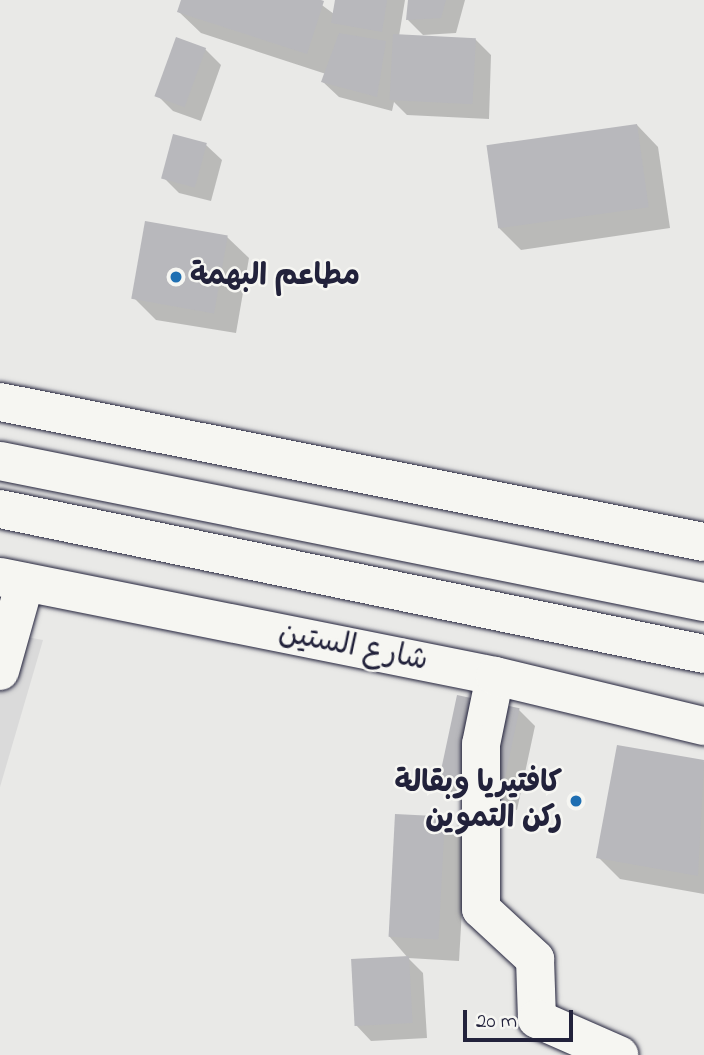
<!DOCTYPE html>
<html>
<head>
<meta charset="utf-8">
<style>
	body { margin:0 }
	#map { position:relative; width:704px; height:1055px; overflow:hidden; background:#e9e9e7; font-family:"Indie Flower","Playpen Sans Arabic",sans-serif }
	div>[style] { position:absolute }
	[style*='--x'] { left:calc(var(--x)*1px); top:calc(var(--y)*1px); width:calc(var(--w)*1px); rotate:calc(var(--a)*1deg) }
	.built>* { inset:0; background:#dadada }
	.shadow>* { inset:0; background:#0003 }
	.building>* { inset:0; background:#b8b8bc; transform-origin:0 0 }
	.roads { filter:drop-shadow(0 0 2px #22223b) drop-shadow(0 0 2px #22223b) }
	.minor>* { height:38px; margin:-19px; padding:0 19px; transform-origin:19px; border-radius:19px; background:#f6f6f2 }
	.major>* { height:38px; margin:-19px; padding:0 19px; transform-origin:19px; border-radius:19px; background:#f6f6f2 }
	.highway>* { height:38px; margin:-19px; padding:0 19px; transform-origin:19px; border-radius:19px; background:#f6f6f2 }
	.dots>* { width:19px; height:19px; translate:-50% -50%; box-sizing:border-box; border:4px solid #f6f6f2; border-radius:50% }
	span { translate:-50% -50%; white-space:nowrap; text-align:center; line-height:1.15; -webkit-text-stroke:5px #f6f6f2; paint-order:stroke }
	.poi-label { font-size:30px; color:#22223b; font-weight:700 }
	.left { translate:0 -50%; text-align:left }
	.right { translate:-100% -50%; text-align:right }
	.street-label { font-size:30px; color:#22223b }
	.scale { position:absolute; left:463px; top:1010px; width:110px; height:32px; box-sizing:border-box; border:4px solid #22223b; border-top:0; padding-left:9px; font-size:21px; line-height:24px; white-space:nowrap; color:#22223b; -webkit-text-stroke:5px #f6f6f2; paint-order:stroke }
</style>
</head>
<body>
<div id="map">
	<div class="built">
		<i style="clip-path:polygon(0 632px,43px 640px,0 787px)"></i>
	</div>
	<div class="shadow">
		<i style="clip-path:polygon(183px 0,315px 0,334px 14px,336px 0,405px 0,399px 36px,476px 40px,491px 55px,489px 119px,407px 115px,394px 102px,392px 111px,339px 97px,323px 82px,326px 74px,201px 33px,179px 12px)"></i>
		<i style="clip-path:polygon(410px 0,465px 0,456px 33px,423px 35px,408px 20px)"></i>
		<i style="clip-path:polygon(205px 49px,221px 65px,201px 121px,173px 111px,157px 95px)"></i>
		<i style="clip-path:polygon(637px 125px,658px 147px,670px 228px,521px 250px,499px 228px)"></i>
		<i style="clip-path:polygon(206px 145px,222px 160px,211px 201px,179px 193px,163px 177px)"></i>
		<i style="clip-path:polygon(227px 237px,249px 258px,236px 333px,156px 320px,134px 298px)"></i>
		<i style="clip-path:polygon(519px 710px,535px 726px,517px 810px,456px 797px,440px 781px)"></i>
		<i style="clip-path:polygon(618px 747px,704px 762px,704px 894px,620px 879px,598px 857px)"></i>
		<i style="clip-path:polygon(445px 819px,466px 841px,459px 961px,408px 958px,389px 936px)"></i>
		<i style="clip-path:polygon(408px 958px,423px 973px,427px 1038px,371px 1041px,356px 1025px)"></i>
	</div>
	<div class="building">
		<i style="clip-path:polygon(181px 0,321px 0,324px 1px,307px 54px,177px 12px)"></i>
		<i style="clip-path:polygon(335px 0,387px 0,382px 32px,331px 23px)"></i>
		<i style="clip-path:polygon(408px 0,446px 0,441px 18px,406px 20px)"></i>
		<i style="clip-path:polygon(339px 33px,386px 41px,377px 97px,321px 82px)"></i>
		<i style="left:393px;top:34px;width:83px;height:66px;rotate:3deg"></i>
		<i style="left:176px;top:37px;width:32px;height:63px;rotate:20deg"></i>
		<i style="left:637px;top:124px;width:84px;height:152px;rotate:82deg"></i>
		<i style="left:173px;top:134px;width:35px;height:46px;rotate:15deg"></i>
		<i style="left:145px;top:221px;width:84px;height:79px;rotate:10deg"></i>
		<i style="left:457px;top:695px;width:64px;height:89px;rotate:12deg"></i>
		<i style="clip-path:polygon(617px 745px,704px 760px,698px 876px,596px 858px)"></i>
		<i style="left:395px;top:814px;width:50px;height:123px;rotate:3deg"></i>
		<i style="left:409px;top:956px;width:67px;height:58px;rotate:87deg"></i>
	</div>
	<div class="roads">
		<div class="minor">
			<i style="--x:0;--y:671;--w:92;--a:-74.3"></i>
			<i style="--x:495;--y:676;--w:69;--a:101.6"></i>
			<i style="--x:481;--y:744;--w:165;--a:90"></i>
			<i style="--x:481;--y:909;--w:74;--a:42.8"></i>
			<i style="--x:535;--y:959;--w:60;--a:88.1"></i>
			<i style="--x:537;--y:1019;--w:90;--a:23.7"></i>
		</div>
		<div class="major">
			<i style="--x:0;--y:402;--w:718;--a:11.25"></i>
			<i style="--x:0;--y:577;--w:505;--a:11.31"></i>
			<i style="--x:495;--y:676;--w:215;--a:13.5"></i>
		</div>
		<div class="highway">
			<i style="--x:0;--y:461;--w:718;--a:11.33"></i>
			<i style="--x:0;--y:509;--w:719;--a:11.64"></i>
		</div>
	</div>
	<div class="dots">
		<i style="left:176px;top:277px;background:#1f6fb2"></i>
		<i style="left:576px;top:801px;background:#1f6fb2"></i>
	</div>
	<div class="poi-label">
		<span class="left" style="left:190px;top:277px">مطاعم البهمة</span>
		<span class="right" style="left:562px;top:801px">كافتيريا وبقالة<br>ركن التموين</span>
	</div>
	<div class="street-label">
		<span style="left:353px;top:648px;rotate:11deg">شارع الستين</span>
	</div>
	<div class="scale">20 m</div>
</div>
</body>
</html>
